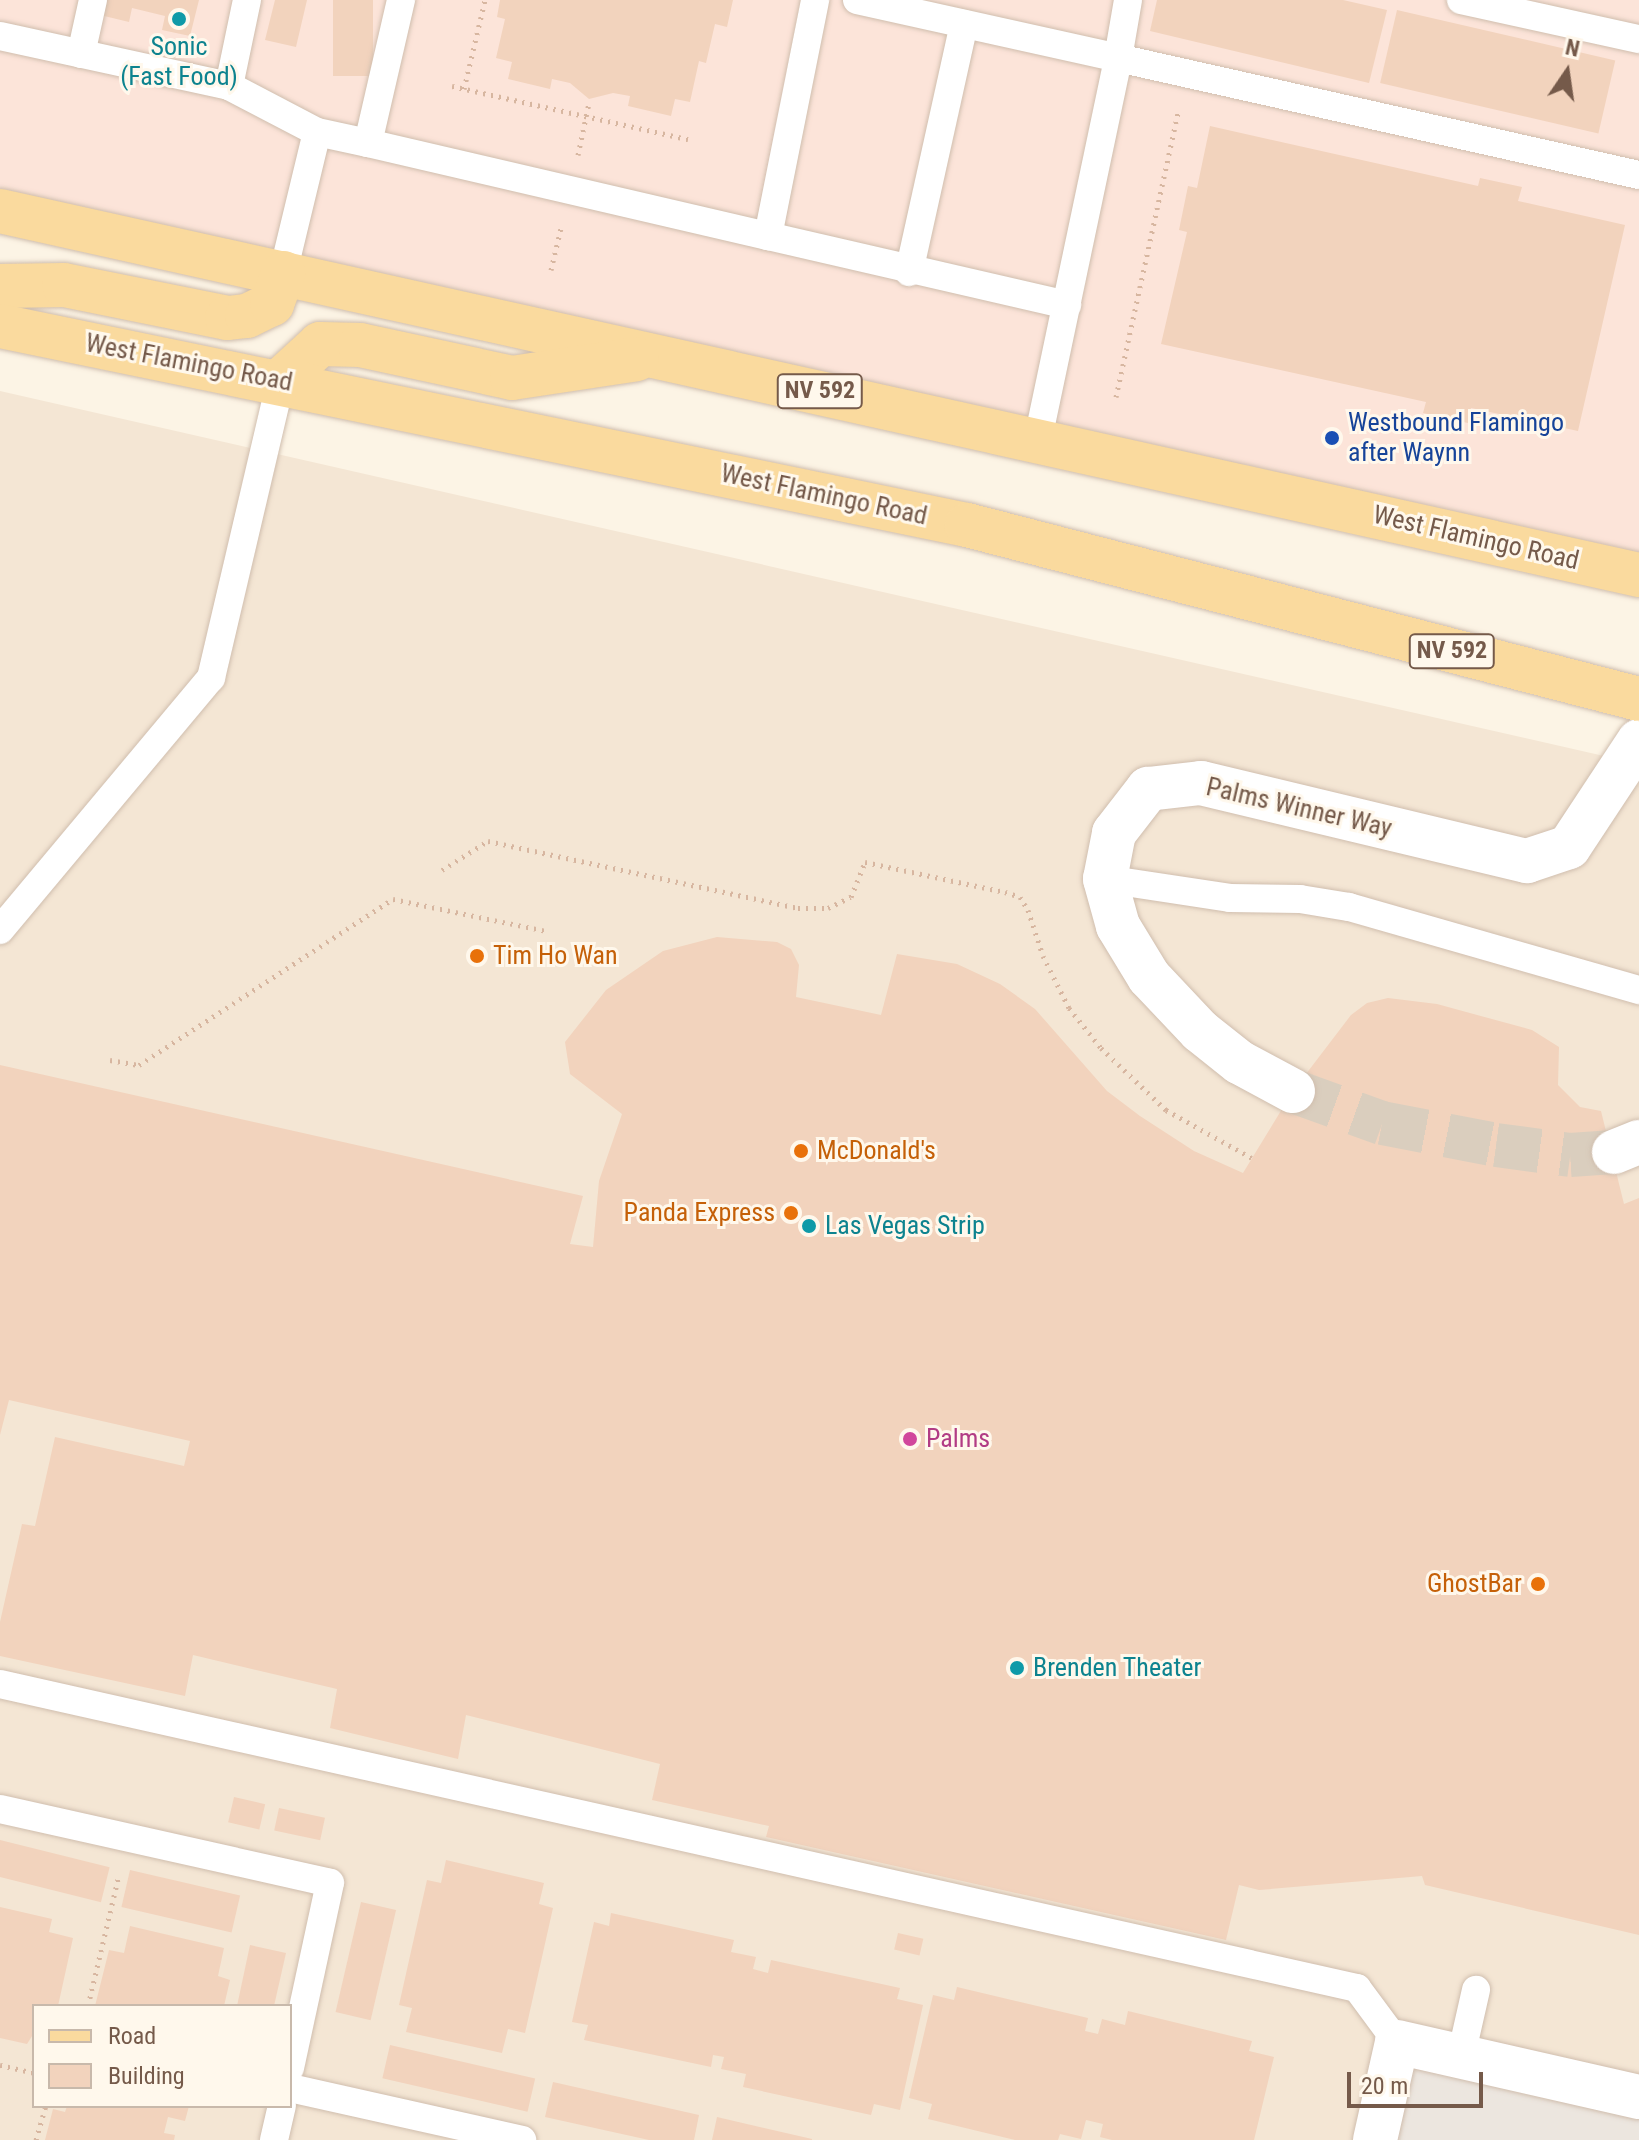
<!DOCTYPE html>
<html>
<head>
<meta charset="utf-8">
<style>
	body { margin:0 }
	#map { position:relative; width:1639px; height:2140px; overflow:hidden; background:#fcf4e5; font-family:"Roboto Condensed",sans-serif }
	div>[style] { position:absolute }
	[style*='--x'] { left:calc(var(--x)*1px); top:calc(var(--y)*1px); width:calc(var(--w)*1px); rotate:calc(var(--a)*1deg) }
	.residential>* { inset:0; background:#f4e6d4 }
	.commercial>* { inset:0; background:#fce4d9 }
	.industrial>* { inset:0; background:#ece6df }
	.building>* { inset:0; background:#f2d3bd; transform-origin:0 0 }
	.street-tunnel>* { height:44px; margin-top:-22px; transform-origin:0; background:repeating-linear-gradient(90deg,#dacebe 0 44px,transparent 0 66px) }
	.path>* { height:5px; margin-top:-2.5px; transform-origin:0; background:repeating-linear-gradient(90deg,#d7b6a0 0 2px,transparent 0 8px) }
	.roads { filter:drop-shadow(0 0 2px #d0beae) drop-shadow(0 0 2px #d0beae) }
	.lane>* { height:28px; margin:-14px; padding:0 14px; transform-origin:14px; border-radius:14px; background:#fff }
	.street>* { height:44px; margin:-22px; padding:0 22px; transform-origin:22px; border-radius:22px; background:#fff }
	.primary>* { height:44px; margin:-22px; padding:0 22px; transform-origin:22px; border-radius:22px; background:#fada9e }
	.dots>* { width:22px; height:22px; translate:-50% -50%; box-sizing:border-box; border:4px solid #fff8ec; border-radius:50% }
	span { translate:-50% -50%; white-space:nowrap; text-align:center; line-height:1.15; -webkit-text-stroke:6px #fff8ec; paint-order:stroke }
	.shield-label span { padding:2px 6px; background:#fff8ec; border:2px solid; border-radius:6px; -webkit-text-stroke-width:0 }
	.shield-label { font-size:24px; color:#755a4a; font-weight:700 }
	.culture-label { font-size:26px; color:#0d838f }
	.left { translate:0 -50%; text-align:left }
	.street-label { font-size:26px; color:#755a4a }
	.transit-label { font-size:26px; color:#164399 }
	.food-label { font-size:26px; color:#c56008 }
	.right { translate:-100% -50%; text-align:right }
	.hotel-label { font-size:26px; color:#b23c85 }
	.legend { position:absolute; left:32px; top:2004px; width:260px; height:104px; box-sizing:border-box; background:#fff8ec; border:2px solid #c8b9ab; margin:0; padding:10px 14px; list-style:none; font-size:24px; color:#755a4a }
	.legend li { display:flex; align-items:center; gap:16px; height:40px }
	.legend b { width:40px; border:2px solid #c8b9ab }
	.north { position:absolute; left:1527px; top:32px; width:80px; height:80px; -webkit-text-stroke:6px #fff8ec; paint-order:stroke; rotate:13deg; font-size:22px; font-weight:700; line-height:32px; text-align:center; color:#755a4a }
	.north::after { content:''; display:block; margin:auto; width:28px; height:36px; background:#755a4a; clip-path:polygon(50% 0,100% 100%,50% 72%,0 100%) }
	.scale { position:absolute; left:1347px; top:2072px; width:136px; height:36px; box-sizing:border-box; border:4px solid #755a4a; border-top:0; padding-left:10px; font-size:24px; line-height:28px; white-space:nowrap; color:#755a4a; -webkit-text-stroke:6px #fff8ec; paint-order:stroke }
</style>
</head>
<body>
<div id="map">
	<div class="residential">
		<i style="clip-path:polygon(evenodd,0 391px,1639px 764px,1639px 2097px,1375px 2140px,0 2140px,0 391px,34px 2006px,290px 2006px,290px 2106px,34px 2106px,34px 2006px)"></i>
	</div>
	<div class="commercial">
		<i style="clip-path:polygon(0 0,1639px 0,1639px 575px,0 211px)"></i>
	</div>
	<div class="industrial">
		<i style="clip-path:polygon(1397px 2042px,1639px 2097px,1639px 2140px,1375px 2140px)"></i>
	</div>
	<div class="building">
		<i style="clip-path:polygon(104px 0,199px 0,190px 36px,162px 30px,165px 16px,132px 8px,129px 22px,100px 15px)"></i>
		<i style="clip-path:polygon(275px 0,307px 0,296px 47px,265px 40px)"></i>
		<i style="left:333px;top:0;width:40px;height:76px"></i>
		<i style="clip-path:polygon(500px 0,733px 0,727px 27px,715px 24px,706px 63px,699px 61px,690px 102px,675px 99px,671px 116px,628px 106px,630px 96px,613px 93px,589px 99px,570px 83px,552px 79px,550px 89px,508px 79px,512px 62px,496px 58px,505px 19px,497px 17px)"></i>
		<i style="clip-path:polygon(1157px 0,1343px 0,1387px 10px,1369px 83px,1150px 31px)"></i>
		<i style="left:1397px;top:10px;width:224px;height:75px;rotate:13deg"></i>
		<i style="clip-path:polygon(1210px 126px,1478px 186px,1480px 178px,1522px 187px,1518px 201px,1625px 225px,1578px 431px,1471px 408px,1468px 423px,1423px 413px,1426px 402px,1161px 344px,1187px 232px,1179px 230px,1188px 186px,1197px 188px)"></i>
		<i style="clip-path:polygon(717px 937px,777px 942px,791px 949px,799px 965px,796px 997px,881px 1015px,897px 954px,957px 964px,1000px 984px,1035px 1009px,1107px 1091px,1140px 1116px,1194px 1151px,1243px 1173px,1293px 1091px,1351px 1015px,1367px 1003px,1388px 998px,1437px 1004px,1532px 1030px,1559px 1047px,1558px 1085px,1580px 1107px,1601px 1111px,1624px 1204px,1639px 1198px,1639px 1935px,1425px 1885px,1422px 1876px,1259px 1890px,1239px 1885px,1226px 1940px,766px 1837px,769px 1826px,652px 1800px,660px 1764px,466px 1715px,458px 1759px,330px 1728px,337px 1689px,193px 1655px,185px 1696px,0 1656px,0 1622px,22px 1524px,35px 1526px,55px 1437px,184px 1466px,190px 1441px,9px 1400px,0 1435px,0 1065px,583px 1196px,570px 1244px,593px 1247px,599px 1181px,622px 1114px,570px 1074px,565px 1042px,606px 990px,663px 951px)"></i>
		<i style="left:234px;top:1797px;width:32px;height:26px;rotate:13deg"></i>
		<i style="left:279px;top:1808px;width:47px;height:23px;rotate:12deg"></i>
		<i style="left:0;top:1840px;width:113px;height:36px;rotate:14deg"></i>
		<i style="clip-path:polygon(446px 1860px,544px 1883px,539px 1904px,553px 1908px,525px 2033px,508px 2029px,502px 2053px,406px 2032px,412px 2008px,399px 2005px,427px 1880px,441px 1883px)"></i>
		<i style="left:130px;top:1870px;width:113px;height:38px;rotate:13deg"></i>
		<i style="left:361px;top:1902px;width:36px;height:113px;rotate:13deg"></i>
		<i style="clip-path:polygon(0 1907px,52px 1919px,49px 1932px,73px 1938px,58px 2006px,34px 2006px,34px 2033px,27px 2044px,0 2038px)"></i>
		<i style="clip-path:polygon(611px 1913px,734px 1940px,731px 1952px,756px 1957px,753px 1969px,768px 1973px,771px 1960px,900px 1988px,897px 1999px,923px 2005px,900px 2110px,874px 2104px,871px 2115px,743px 2087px,746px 2074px,721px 2069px,724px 2057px,713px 2055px,711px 2067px,584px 2040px,588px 2025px,572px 2022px,594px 1922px,609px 1926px)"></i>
		<i style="clip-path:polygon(130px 1926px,224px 1948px,218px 1976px,230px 1980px,224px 2006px,95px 2006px,109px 1950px,124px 1953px)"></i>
		<i style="left:898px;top:1933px;width:26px;height:17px;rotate:13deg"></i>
		<i style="clip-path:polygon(250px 1945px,286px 1953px,274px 2006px,237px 2006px)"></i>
		<i style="clip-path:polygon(957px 1987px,1088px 2018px,1085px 2031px,1098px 2034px,1102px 2019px,1125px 2025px,1128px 2011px,1252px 2041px,1249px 2051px,1274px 2057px,1254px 2140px,1112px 2140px,1100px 2137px,1103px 2124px,1086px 2120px,1081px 2139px,1060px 2134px,1058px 2140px,1015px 2140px,928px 2119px,932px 2104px,909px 2098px,933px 1995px,954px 2000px)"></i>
		<i style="left:390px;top:2045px;width:149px;height:34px;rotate:13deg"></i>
		<i style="clip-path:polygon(553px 2082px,699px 2115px,694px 2140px,649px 2140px,545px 2117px)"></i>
		<i style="clip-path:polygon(67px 2106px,189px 2106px,185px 2121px,168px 2117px,164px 2133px,175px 2135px,174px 2140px,45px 2140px,53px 2109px,65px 2112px)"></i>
		<i style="clip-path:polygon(717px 2117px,812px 2139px,812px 2140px,712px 2140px)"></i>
	</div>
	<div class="street-tunnel">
		<i style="--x:1293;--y:1091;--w:95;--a:19.8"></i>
		<i style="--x:1382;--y:1123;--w:116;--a:10.9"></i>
		<i style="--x:1496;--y:1145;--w:75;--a:7.7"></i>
		<i style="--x:1570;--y:1155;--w:44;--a:-3.9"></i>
	</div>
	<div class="path">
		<i style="--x:452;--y:86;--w:242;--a:12.7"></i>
		<i style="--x:464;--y:89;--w:91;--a:-76.7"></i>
		<i style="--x:578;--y:155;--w:53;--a:-78.1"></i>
		<i style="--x:551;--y:270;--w:47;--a:-76.6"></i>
		<i style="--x:1116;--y:397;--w:295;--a:-77.7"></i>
		<i style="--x:442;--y:870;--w:54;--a:-32.2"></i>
		<i style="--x:488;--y:841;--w:317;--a:12.2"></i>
		<i style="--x:798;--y:908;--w:30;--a:0"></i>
		<i style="--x:828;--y:908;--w:25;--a:-26"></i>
		<i style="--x:851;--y:897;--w:38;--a:-68"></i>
		<i style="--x:865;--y:862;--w:143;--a:12.1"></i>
		<i style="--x:1005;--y:892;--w:16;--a:18"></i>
		<i style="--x:1020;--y:897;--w:15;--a:58"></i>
		<i style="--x:1028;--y:910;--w:48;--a:71.9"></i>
		<i style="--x:1043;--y:956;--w:58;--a:63.4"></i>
		<i style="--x:1069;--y:1008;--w:51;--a:51.3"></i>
		<i style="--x:1101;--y:1048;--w:90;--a:43.6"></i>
		<i style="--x:1166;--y:1110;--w:98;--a:29.2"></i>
		<i style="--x:110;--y:1060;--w:29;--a:10"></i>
		<i style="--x:139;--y:1065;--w:303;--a:-33.2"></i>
		<i style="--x:393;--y:899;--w:156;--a:11.8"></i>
		<i style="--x:88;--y:2006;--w:135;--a:-76.7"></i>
		<i style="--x:0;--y:2065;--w:35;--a:13"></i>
		<i style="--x:36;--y:2140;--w:35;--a:-74"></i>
	</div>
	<div class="roads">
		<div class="lane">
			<i style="--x:857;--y:0;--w:267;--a:12.5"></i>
			<i style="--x:1118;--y:58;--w:59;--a:-80.2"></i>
			<i style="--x:1461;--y:0;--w:182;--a:12.4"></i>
			<i style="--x:0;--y:36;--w:234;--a:12.3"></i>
			<i style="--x:229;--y:86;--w:88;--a:-78.2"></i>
			<i style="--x:81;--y:54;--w:55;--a:-77.5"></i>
			<i style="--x:229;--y:86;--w:99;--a:27.6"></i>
			<i style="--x:317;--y:132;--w:145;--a:103.6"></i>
			<i style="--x:317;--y:132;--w:52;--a:12.2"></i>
			<i style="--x:368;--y:143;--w:147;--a:-77"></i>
			<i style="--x:368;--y:143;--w:411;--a:13.1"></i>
			<i style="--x:768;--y:236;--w:241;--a:-78.7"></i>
			<i style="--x:768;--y:236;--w:307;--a:13"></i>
			<i style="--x:909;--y:272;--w:254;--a:-77.5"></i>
			<i style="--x:1038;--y:439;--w:389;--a:-78.1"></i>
			<i style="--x:1118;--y:58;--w:534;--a:12.66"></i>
			<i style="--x:1105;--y:879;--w:126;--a:8.6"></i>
			<i style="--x:1230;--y:898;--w:70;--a:0.8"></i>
			<i style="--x:1300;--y:899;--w:50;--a:9.3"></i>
			<i style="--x:1349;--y:907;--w:302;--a:16"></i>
			<i style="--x:0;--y:930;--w:329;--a:-50.1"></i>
			<i style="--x:211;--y:678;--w:306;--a:-76.8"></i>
			<i style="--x:0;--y:1684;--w:1391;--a:12.63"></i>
			<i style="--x:1357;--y:1988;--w:67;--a:53.5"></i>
			<i style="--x:0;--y:1809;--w:338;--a:12.6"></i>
			<i style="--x:330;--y:1883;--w:189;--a:102.2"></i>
			<i style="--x:1461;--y:2056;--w:68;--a:-77.2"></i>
			<i style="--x:290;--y:2088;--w:238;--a:12.6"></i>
			<i style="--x:274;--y:2140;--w:35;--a:-77"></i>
		</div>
		<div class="street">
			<i style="--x:1293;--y:1091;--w:61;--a:-151.8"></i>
			<i style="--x:1239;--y:1062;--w:50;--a:-141.5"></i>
			<i style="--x:1200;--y:1031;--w:74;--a:-133.4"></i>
			<i style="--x:1149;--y:977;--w:60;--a:-121.3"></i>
			<i style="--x:1118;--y:926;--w:49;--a:-105.5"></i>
			<i style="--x:1105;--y:879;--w:47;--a:-78.9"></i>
			<i style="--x:1114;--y:833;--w:56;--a:-52.3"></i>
			<i style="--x:1148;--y:789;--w:53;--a:-6.5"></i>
			<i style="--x:1201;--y:783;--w:335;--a:13.5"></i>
			<i style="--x:1527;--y:861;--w:44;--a:-18.4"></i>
			<i style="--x:1569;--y:847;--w:127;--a:-56.6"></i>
			<i style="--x:1614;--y:1152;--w:27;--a:-22"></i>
			<i style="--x:1375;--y:2140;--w:100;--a:-77.3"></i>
			<i style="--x:1397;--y:2042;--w:248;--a:12.8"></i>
		</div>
		<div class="primary">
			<i style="--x:0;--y:211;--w:1679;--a:12.52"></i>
			<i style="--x:0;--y:286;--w:64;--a:-0.9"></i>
			<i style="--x:64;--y:285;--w:166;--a:11.4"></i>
			<i style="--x:227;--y:318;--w:20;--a:-6"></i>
			<i style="--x:247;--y:316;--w:28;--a:-26"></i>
			<i style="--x:272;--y:304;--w:33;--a:-70"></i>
			<i style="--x:0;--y:326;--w:987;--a:11.63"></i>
			<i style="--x:967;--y:525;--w:694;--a:14.52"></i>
			<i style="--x:281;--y:380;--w:53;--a:-42.7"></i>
			<i style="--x:320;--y:344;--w:40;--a:1.4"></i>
			<i style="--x:360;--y:345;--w:156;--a:12.2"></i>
			<i style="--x:512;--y:378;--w:126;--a:-8.6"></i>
		</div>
	</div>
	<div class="dots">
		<i style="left:179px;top:19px;background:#0f9aa8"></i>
		<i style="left:1332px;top:438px;background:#1a4fb4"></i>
		<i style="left:477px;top:956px;background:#e8710a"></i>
		<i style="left:801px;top:1151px;background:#e8710a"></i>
		<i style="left:791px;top:1213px;background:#e8710a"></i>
		<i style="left:809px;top:1226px;background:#0f9aa8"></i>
		<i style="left:910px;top:1439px;background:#d1479c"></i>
		<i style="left:1538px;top:1584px;background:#e8710a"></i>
		<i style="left:1017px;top:1668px;background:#0f9aa8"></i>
	</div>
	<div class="shield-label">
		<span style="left:820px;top:391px">NV 592</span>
		<span style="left:1452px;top:651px">NV 592</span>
	</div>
	<div class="culture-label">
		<span style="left:179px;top:62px">Sonic<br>(Fast Food)</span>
		<span class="left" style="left:825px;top:1226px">Las Vegas Strip</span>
		<span class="left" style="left:1033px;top:1668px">Brenden Theater</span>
	</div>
	<div class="street-label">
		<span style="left:189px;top:363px;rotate:11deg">West Flamingo Road</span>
		<span style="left:824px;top:495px;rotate:12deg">West Flamingo Road</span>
		<span style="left:1476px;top:538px;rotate:13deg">West Flamingo Road</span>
		<span style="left:1299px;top:808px;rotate:13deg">Palms Winner Way</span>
	</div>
	<div class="transit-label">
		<span class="left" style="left:1348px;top:438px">Westbound Flamingo<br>after Waynn</span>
	</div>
	<div class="food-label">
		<span class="left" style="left:493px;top:956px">Tim Ho Wan</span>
		<span class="left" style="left:817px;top:1151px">McDonald's</span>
		<span class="right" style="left:775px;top:1213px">Panda Express</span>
		<span class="right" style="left:1522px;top:1584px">GhostBar</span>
	</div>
	<div class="hotel-label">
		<span class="left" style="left:926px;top:1439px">Palms</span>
	</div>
	<ul class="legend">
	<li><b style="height:10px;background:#fada9e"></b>Road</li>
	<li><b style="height:22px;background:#f2d3bd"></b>Building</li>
	</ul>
	<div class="north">N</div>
	<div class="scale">20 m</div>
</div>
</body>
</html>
